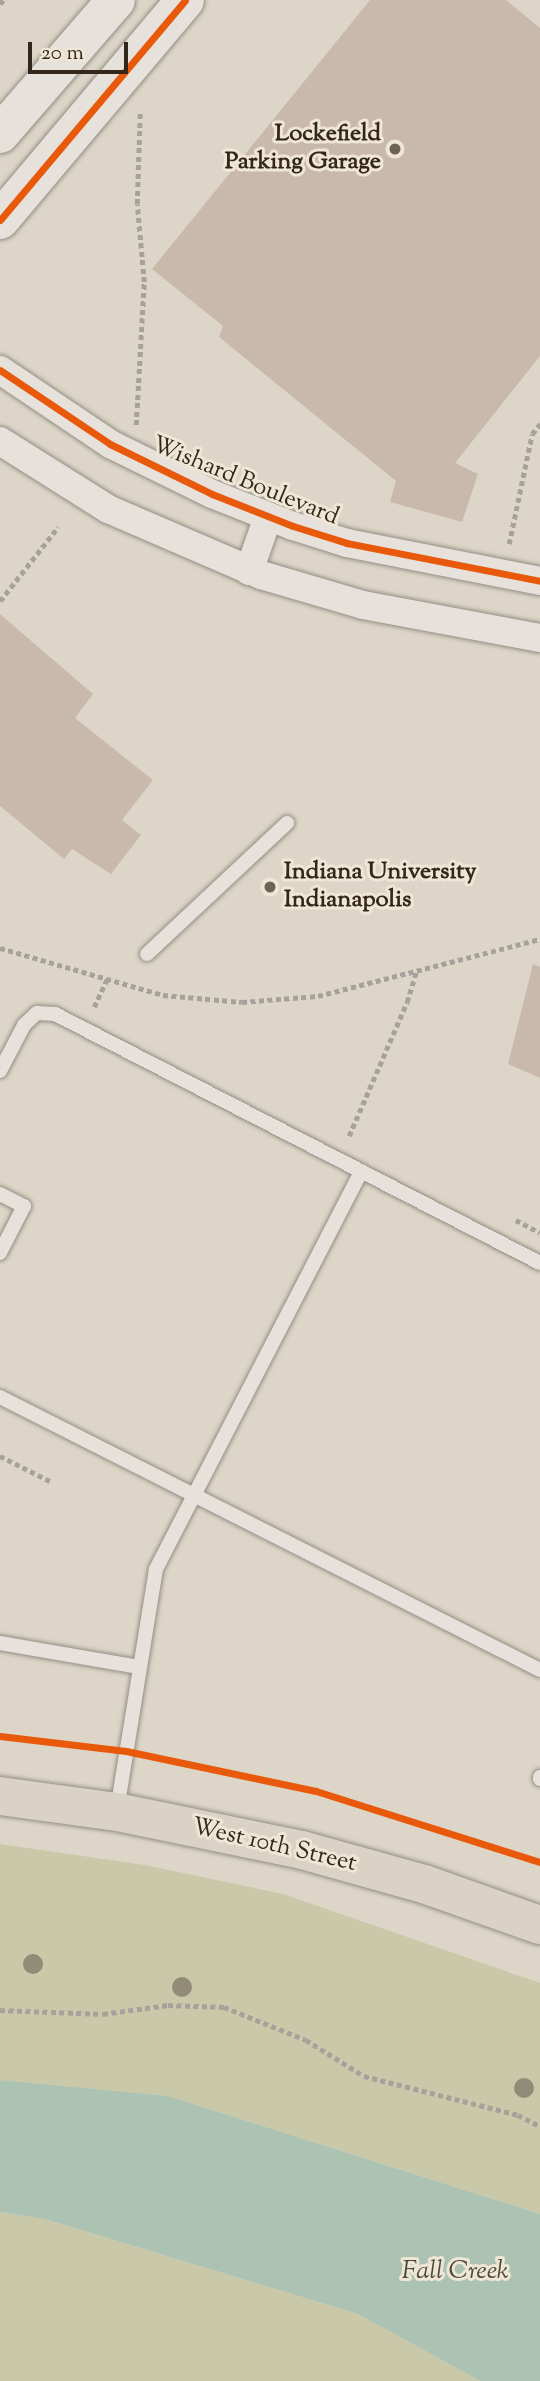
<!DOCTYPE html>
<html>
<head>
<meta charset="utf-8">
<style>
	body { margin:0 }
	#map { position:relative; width:540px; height:2381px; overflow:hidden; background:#ddd6c8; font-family:"Sorts Mill Goudy",serif }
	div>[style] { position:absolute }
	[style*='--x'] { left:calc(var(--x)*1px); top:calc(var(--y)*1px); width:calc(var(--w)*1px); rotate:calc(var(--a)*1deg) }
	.green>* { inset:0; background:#c9c9a9 }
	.water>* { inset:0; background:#acc3b4 }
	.building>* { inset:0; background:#c9b9ab }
	.path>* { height:4.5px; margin-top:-2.25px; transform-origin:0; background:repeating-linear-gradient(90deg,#a6a19a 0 5px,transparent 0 8.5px) }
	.roads { filter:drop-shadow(0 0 2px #938d84) drop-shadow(0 0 2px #938d84) }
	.lane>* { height:14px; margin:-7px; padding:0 7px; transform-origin:7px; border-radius:7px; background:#e6e1da }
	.street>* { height:28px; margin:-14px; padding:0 14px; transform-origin:14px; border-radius:14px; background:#e6e1da }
	.secondary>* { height:38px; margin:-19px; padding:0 19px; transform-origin:19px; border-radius:19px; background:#e6e1da }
	.primary>* { height:38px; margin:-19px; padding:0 19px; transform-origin:19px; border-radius:19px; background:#d9d2c5 }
	.cycleway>* { height:7px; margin:-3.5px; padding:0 3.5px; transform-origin:3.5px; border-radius:3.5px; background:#e8590c }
	.trees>* { width:20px; height:20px; margin:-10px; border-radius:50%; background:#928b78 }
	.dots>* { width:19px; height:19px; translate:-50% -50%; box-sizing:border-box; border:4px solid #efe6d5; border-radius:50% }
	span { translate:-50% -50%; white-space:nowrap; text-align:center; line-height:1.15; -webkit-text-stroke:6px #efe6d5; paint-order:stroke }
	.poi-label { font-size:24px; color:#332719; font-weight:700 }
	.right { translate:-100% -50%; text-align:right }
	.left { translate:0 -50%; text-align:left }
	.street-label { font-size:24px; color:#332719 }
	.water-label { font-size:26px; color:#4c4c3e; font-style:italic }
	.scale { position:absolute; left:28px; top:42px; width:100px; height:32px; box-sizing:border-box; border:4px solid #332719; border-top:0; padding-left:9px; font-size:21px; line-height:24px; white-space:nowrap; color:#332719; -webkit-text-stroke:5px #efe6d5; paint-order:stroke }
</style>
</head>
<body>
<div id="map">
	<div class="green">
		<i style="clip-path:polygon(0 1844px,145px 1865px,283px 1894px,540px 1983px,540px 2214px,168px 2096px,0 2080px)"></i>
		<i style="clip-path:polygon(0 2212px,45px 2219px,358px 2314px,480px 2381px,0 2381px)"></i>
	</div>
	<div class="water">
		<i style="clip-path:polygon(0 2080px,168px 2096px,540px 2214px,540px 2381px,480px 2381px,358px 2314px,45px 2219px,0 2212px)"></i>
	</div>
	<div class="building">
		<i style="clip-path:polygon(370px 0,506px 0,540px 28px,540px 356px,455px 463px,478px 474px,462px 522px,390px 502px,396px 481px,219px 337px,223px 326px,152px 269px)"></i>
		<i style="clip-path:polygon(0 614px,93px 694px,75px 718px,153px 780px,122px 820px,141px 835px,111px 874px,72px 849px,64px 859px,0 806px)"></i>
		<i style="clip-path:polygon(533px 964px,540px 967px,540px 1078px,508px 1064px)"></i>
	</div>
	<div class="path">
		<i style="--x:0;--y:4;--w:5;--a:-53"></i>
		<i style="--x:136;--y:425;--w:143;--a:-86.8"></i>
		<i style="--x:144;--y:282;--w:78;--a:-95.1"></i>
		<i style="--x:137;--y:204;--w:92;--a:-88.1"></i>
		<i style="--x:509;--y:544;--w:112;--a:-78.2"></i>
		<i style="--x:532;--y:434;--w:13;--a:-51"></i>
		<i style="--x:0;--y:601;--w:94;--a:-51.9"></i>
		<i style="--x:0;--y:948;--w:170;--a:16.1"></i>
		<i style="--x:163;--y:995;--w:79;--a:5.1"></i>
		<i style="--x:242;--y:1002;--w:76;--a:-4.5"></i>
		<i style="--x:318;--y:996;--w:229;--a:-14.4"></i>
		<i style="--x:94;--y:1007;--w:31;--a:-65"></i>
		<i style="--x:349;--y:1136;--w:146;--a:-66.6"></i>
		<i style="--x:407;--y:1002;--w:34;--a:-73"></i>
		<i style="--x:516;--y:1220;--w:27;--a:28"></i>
		<i style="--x:0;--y:1456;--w:58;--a:26.6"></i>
		<i style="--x:0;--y:2010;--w:103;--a:2.2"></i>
		<i style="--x:103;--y:2014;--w:66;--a:-7.9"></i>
		<i style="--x:168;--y:2005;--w:56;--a:2"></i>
		<i style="--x:224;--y:2007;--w:88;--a:21.9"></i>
		<i style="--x:306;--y:2040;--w:68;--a:31.8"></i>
		<i style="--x:364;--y:2076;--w:159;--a:14.2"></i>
		<i style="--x:518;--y:2115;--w:25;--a:27"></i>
	</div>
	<div class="roads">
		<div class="lane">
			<i style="--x:147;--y:954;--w:192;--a:-43.1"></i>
			<i style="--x:0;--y:1071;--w:52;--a:-62.4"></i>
			<i style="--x:24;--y:1025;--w:18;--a:-43"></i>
			<i style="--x:37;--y:1013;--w:18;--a:3"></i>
			<i style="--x:55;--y:1014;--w:545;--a:27.18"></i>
			<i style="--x:0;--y:1194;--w:27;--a:27"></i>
			<i style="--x:24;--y:1206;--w:53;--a:117.1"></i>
			<i style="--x:0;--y:1397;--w:605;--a:26.82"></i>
			<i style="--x:0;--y:1643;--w:141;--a:9.8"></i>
			<i style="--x:540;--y:1777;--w:2;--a:90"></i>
			<i style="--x:117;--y:1810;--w:244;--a:-80.8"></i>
			<i style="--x:156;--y:1569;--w:448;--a:-62.7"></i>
		</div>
		<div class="street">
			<i style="--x:0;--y:370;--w:133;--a:33.9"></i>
			<i style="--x:110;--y:444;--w:114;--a:26.1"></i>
			<i style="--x:212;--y:494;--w:87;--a:21.6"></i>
			<i style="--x:293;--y:526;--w:57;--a:17.5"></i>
			<i style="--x:347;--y:543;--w:197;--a:11.1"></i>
			<i style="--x:0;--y:441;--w:128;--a:32.2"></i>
			<i style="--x:108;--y:509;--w:167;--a:23.3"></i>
			<i style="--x:261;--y:575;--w:106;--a:16.4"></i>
			<i style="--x:363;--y:605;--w:180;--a:10.6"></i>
			<i style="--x:249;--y:571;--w:57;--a:-70.6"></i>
		</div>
		<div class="secondary">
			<i style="--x:0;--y:134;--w:177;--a:-49.1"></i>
			<i style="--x:0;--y:220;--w:287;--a:-49.9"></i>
		</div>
		<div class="primary">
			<i style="--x:0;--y:1796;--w:118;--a:7.8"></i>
			<i style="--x:117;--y:1812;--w:189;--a:11.6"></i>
			<i style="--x:302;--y:1850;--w:127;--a:15.6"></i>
			<i style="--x:424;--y:1884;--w:123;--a:19.5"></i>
		</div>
	</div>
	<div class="cycleway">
		<i style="--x:0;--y:220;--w:287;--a:-49.9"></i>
		<i style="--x:0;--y:370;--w:133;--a:33.9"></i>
		<i style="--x:110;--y:444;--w:114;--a:26.1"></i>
		<i style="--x:212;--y:494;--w:87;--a:21.6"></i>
		<i style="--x:293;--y:526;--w:57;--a:17.5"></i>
		<i style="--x:347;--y:543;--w:197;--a:11.1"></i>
		<i style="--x:0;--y:1736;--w:127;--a:6.8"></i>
		<i style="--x:126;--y:1751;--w:194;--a:11.9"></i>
		<i style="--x:316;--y:1791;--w:235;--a:17.6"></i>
	</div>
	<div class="trees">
		<i style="left:33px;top:1964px"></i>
		<i style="left:182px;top:1987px"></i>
		<i style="left:524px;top:2088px"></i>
	</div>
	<div class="dots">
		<i style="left:395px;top:149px;background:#6e6456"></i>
		<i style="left:270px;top:887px;background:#6e6456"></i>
	</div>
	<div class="poi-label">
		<span class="right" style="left:381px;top:149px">Lockefield<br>Parking Garage</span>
		<span class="left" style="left:284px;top:887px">Indiana University<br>Indianapolis</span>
	</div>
	<div class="street-label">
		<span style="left:245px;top:482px;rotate:22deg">Wishard Boulevard</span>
		<span style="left:274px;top:1846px;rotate:13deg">West 10th Street</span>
	</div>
	<div class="water-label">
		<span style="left:455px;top:2272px">Fall Creek</span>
	</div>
	<div class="scale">20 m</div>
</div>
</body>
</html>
